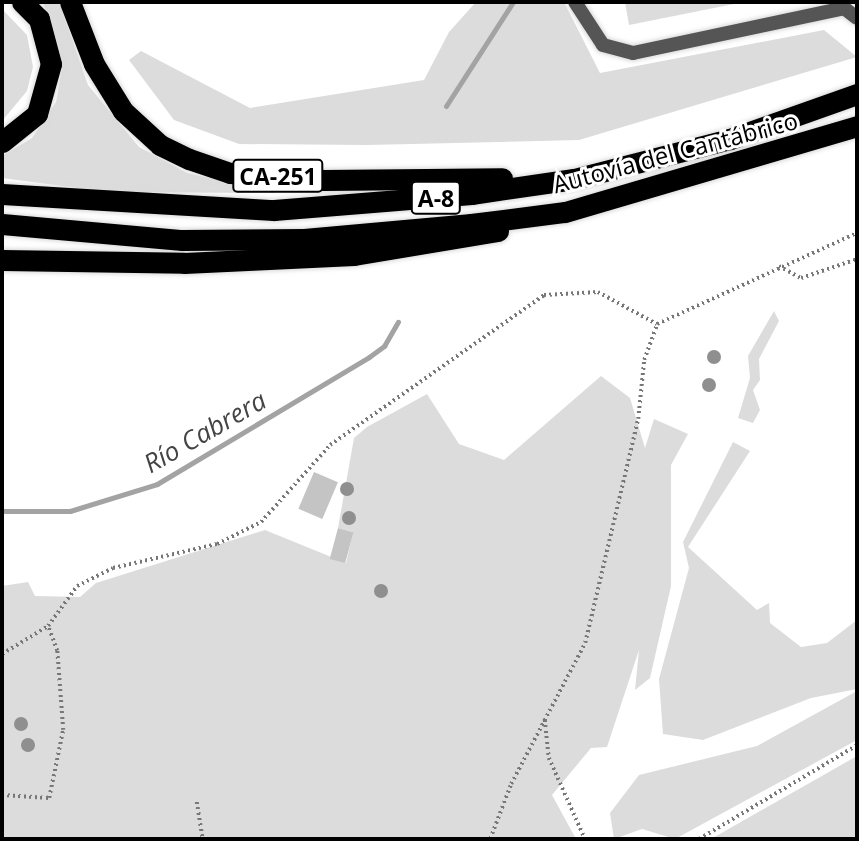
<!DOCTYPE html>
<html>
<head>
<meta charset="utf-8">
<style>
	body { margin:0 }
	#map { position:relative; width:859px; height:841px; overflow:hidden; background:#fff; font-family:"Open Sans",sans-serif }
	div>[style] { position:absolute }
	[style*='--x'] { left:calc(var(--x)*1px); top:calc(var(--y)*1px); width:calc(var(--w)*1px); rotate:calc(var(--a)*1deg) }
	.green>* { inset:0; background:#dcdcdc }
	.stream>* { height:5px; margin:-2.5px; padding:0 2.5px; transform-origin:2.5px; border-radius:2.5px; background:#a3a3a3 }
	.building>* { inset:0; background:#c4c4c4; transform-origin:0 0 }
	.path>* { height:3.5px; margin-top:-1.75px; transform-origin:0; background:repeating-linear-gradient(90deg,#777 0 2px,transparent 0 5.5px) }
	.roads { filter:drop-shadow(0 0 2px #dbdbdb) drop-shadow(0 0 2px #dbdbdb) }
	.street>* { height:14px; margin:-7px; padding:0 7px; transform-origin:7px; border-radius:7px; background:#555 }
	.highway>* { height:21px; margin:-10.5px; padding:0 10.5px; transform-origin:10.5px; border-radius:10.5px; background:#000 }
	.trees>* { width:14px; height:14px; margin:-7px; border-radius:50%; background:#8f8f8f }
	span { translate:-50% -50%; white-space:nowrap; text-align:center; line-height:1.15; -webkit-text-stroke:6px #fff; paint-order:stroke }
	.shield-label span { padding:2px 5px; background:#fff; border:2px solid; border-radius:5px; -webkit-text-stroke-width:0 }
	.shield-label { font-size:23px; color:#000; font-weight:700 }
	.street-label { font-size:24px; color:#000 }
	.water-label { font-size:26px; color:#444; font-style:italic }
	.frame { position:absolute; inset:0; border:4px solid #000; pointer-events:none }
</style>
</head>
<body>
<div id="map">
	<div class="green">
		<i style="clip-path:polygon(43px 2px,59px 2px,88px 85px,139px 147px,187px 173px,277px 193px,108px 192px,2px 178px,2px 156px,32px 138px,56px 102px,62px 68px)"></i>
		<i style="clip-path:polygon(476px 2px,564px 2px,600px 73px,824px 30px,857px 57px,579px 140px,367px 145px,239px 144px,174px 120px,129px 60px,141px 51px,250px 108px,424px 80px,449px 32px)"></i>
		<i style="clip-path:polygon(625px 2px,734px 2px,734px 4px,629px 25px)"></i>
		<i style="clip-path:polygon(2px 9px,27px 35px,33px 67px,27px 91px,2px 121px)"></i>
		<i style="clip-path:polygon(774px 311px,779px 321px,759px 359px,760px 380px,753px 390px,760px 410px,753px 423px,738px 418px,750px 378px,748px 356px)"></i>
		<i style="clip-path:polygon(601px 376px,630px 398px,645px 448px,654px 419px,688px 434px,671px 465px,671px 586px,650px 678px,635px 690px,639px 650px,607px 747px,591px 748px,552px 795px,576px 839px,2px 839px,2px 586px,28px 582px,35px 596px,80px 597px,96px 583px,265px 530px,346px 563px,353px 532px,338px 528px,354px 438px,367px 427px,427px 394px,459px 444px,504px 460px)"></i>
		<i style="clip-path:polygon(733px 442px,750px 451px,688px 547px,757px 610px,769px 603px,770px 623px,801px 647px,827px 643px,857px 620px,857px 689px,811px 698px,703px 740px,663px 734px,659px 679px,689px 568px,683px 542px)"></i>
		<i style="clip-path:polygon(857px 691px,857px 740px,675px 839px,642px 829px,614px 839px,610px 813px,639px 775px,757px 746px)"></i>
		<i style="clip-path:polygon(857px 756px,857px 839px,711px 839px,769px 806px)"></i>
	</div>
	<div class="stream">
		<i style="--x:446;--y:106;--w:124;--a:-57.2"></i>
		<i style="--x:2;--y:511;--w:68;--a:0"></i>
		<i style="--x:70;--y:511;--w:91;--a:-17.2"></i>
		<i style="--x:157;--y:484;--w:247;--a:-30.9"></i>
		<i style="--x:369;--y:357;--w:19;--a:-36"></i>
		<i style="--x:384;--y:346;--w:28;--a:-60"></i>
	</div>
	<div class="building">
		<i style="left:314px;top:472px;width:26px;height:40px;rotate:23deg"></i>
		<i style="left:338px;top:528px;width:16px;height:32px;rotate:15deg"></i>
	</div>
	<div class="path">
		<i style="--x:779;--y:266;--w:25;--a:29"></i>
		<i style="--x:801;--y:278;--w:59;--a:-18.7"></i>
		<i style="--x:2;--y:654;--w:54;--a:-31.3"></i>
		<i style="--x:48;--y:626;--w:49;--a:-54.1"></i>
		<i style="--x:77;--y:586;--w:40;--a:-26.6"></i>
		<i style="--x:113;--y:568;--w:107;--a:-13"></i>
		<i style="--x:217;--y:544;--w:49;--a:-26.6"></i>
		<i style="--x:261;--y:522;--w:103;--a:-48.1"></i>
		<i style="--x:330;--y:445;--w:261;--a:-35"></i>
		<i style="--x:544;--y:295;--w:54;--a:-3.2"></i>
		<i style="--x:598;--y:292;--w:67;--a:28.5"></i>
		<i style="--x:545;--y:720;--w:38;--a:84"></i>
		<i style="--x:549;--y:758;--w:89;--a:66"></i>
		<i style="--x:2;--y:795;--w:47;--a:3.7"></i>
		<i style="--x:49;--y:798;--w:69;--a:-78.4"></i>
		<i style="--x:63;--y:730;--w:79;--a:-94.3"></i>
		<i style="--x:57;--y:651;--w:27;--a:-110"></i>
		<i style="--x:197;--y:802;--w:37;--a:81"></i>
		<i style="--x:490;--y:839;--w:59;--a:-69.1"></i>
		<i style="--x:511;--y:784;--w:159;--a:-62.3"></i>
		<i style="--x:585;--y:643;--w:230;--a:-76.7"></i>
		<i style="--x:638;--y:419;--w:59;--a:-84.2"></i>
		<i style="--x:644;--y:360;--w:38;--a:-70"></i>
		<i style="--x:657;--y:324;--w:220;--a:-24.5"></i>
		<i style="--x:699;--y:839;--w:184;--a:-30.7"></i>
	</div>
	<div class="roads">
		<div class="street">
			<i style="--x:575;--y:2;--w:51;--a:56.9"></i>
			<i style="--x:603;--y:45;--w:31;--a:15"></i>
			<i style="--x:633;--y:53;--w:216;--a:-12"></i>
			<i style="--x:844;--y:8;--w:16;--a:38"></i>
		</div>
		<div class="highway">
			<i style="--x:70;--y:2;--w:66;--a:68.8"></i>
			<i style="--x:94;--y:64;--w:55;--a:58.3"></i>
			<i style="--x:123;--y:111;--w:50;--a:42.6"></i>
			<i style="--x:160;--y:145;--w:32;--a:26"></i>
			<i style="--x:189;--y:159;--w:43;--a:18.9"></i>
			<i style="--x:230;--y:173;--w:94;--a:4.3"></i>
			<i style="--x:324;--y:180;--w:178;--a:-0.6"></i>
			<i style="--x:2;--y:142;--w:45;--a:-38.7"></i>
			<i style="--x:37;--y:114;--w:52;--a:-74.4"></i>
			<i style="--x:51;--y:64;--w:47;--a:-104.9"></i>
			<i style="--x:39;--y:19;--w:24;--a:-135"></i>
			<i style="--x:2;--y:194;--w:272;--a:3.4"></i>
			<i style="--x:274;--y:210;--w:198;--a:-4.6"></i>
			<i style="--x:471;--y:194;--w:104;--a:-8.3"></i>
			<i style="--x:574;--y:179;--w:161;--a:-14.4"></i>
			<i style="--x:730;--y:139;--w:135;--a:-19.5"></i>
			<i style="--x:2;--y:224;--w:181;--a:5.1"></i>
			<i style="--x:182;--y:240;--w:122;--a:-0.5"></i>
			<i style="--x:304;--y:239;--w:168;--a:-5.1"></i>
			<i style="--x:471;--y:224;--w:95;--a:-7.3"></i>
			<i style="--x:565;--y:212;--w:304;--a:-16.4"></i>
			<i style="--x:2;--y:260;--w:182;--a:0.9"></i>
			<i style="--x:184;--y:263;--w:170;--a:-2.7"></i>
			<i style="--x:354;--y:255;--w:146;--a:-9.5"></i>
		</div>
	</div>
	<div class="trees">
		<i style="left:714px;top:357px"></i>
		<i style="left:709px;top:385px"></i>
		<i style="left:347px;top:489px"></i>
		<i style="left:349px;top:518px"></i>
		<i style="left:381px;top:591px"></i>
		<i style="left:21px;top:724px"></i>
		<i style="left:28px;top:745px"></i>
	</div>
	<div class="shield-label">
		<span style="left:278px;top:176px">CA-251</span>
		<span style="left:436px;top:198px">A-8</span>
	</div>
	<div class="street-label">
		<span style="left:675px;top:152px;rotate:-15deg">Autovía del Cantábrico</span>
	</div>
	<div class="water-label">
		<span style="left:205px;top:432px;rotate:-30deg">Río Cabrera</span>
	</div>
	<div class="frame"></div>
</div>
</body>
</html>
